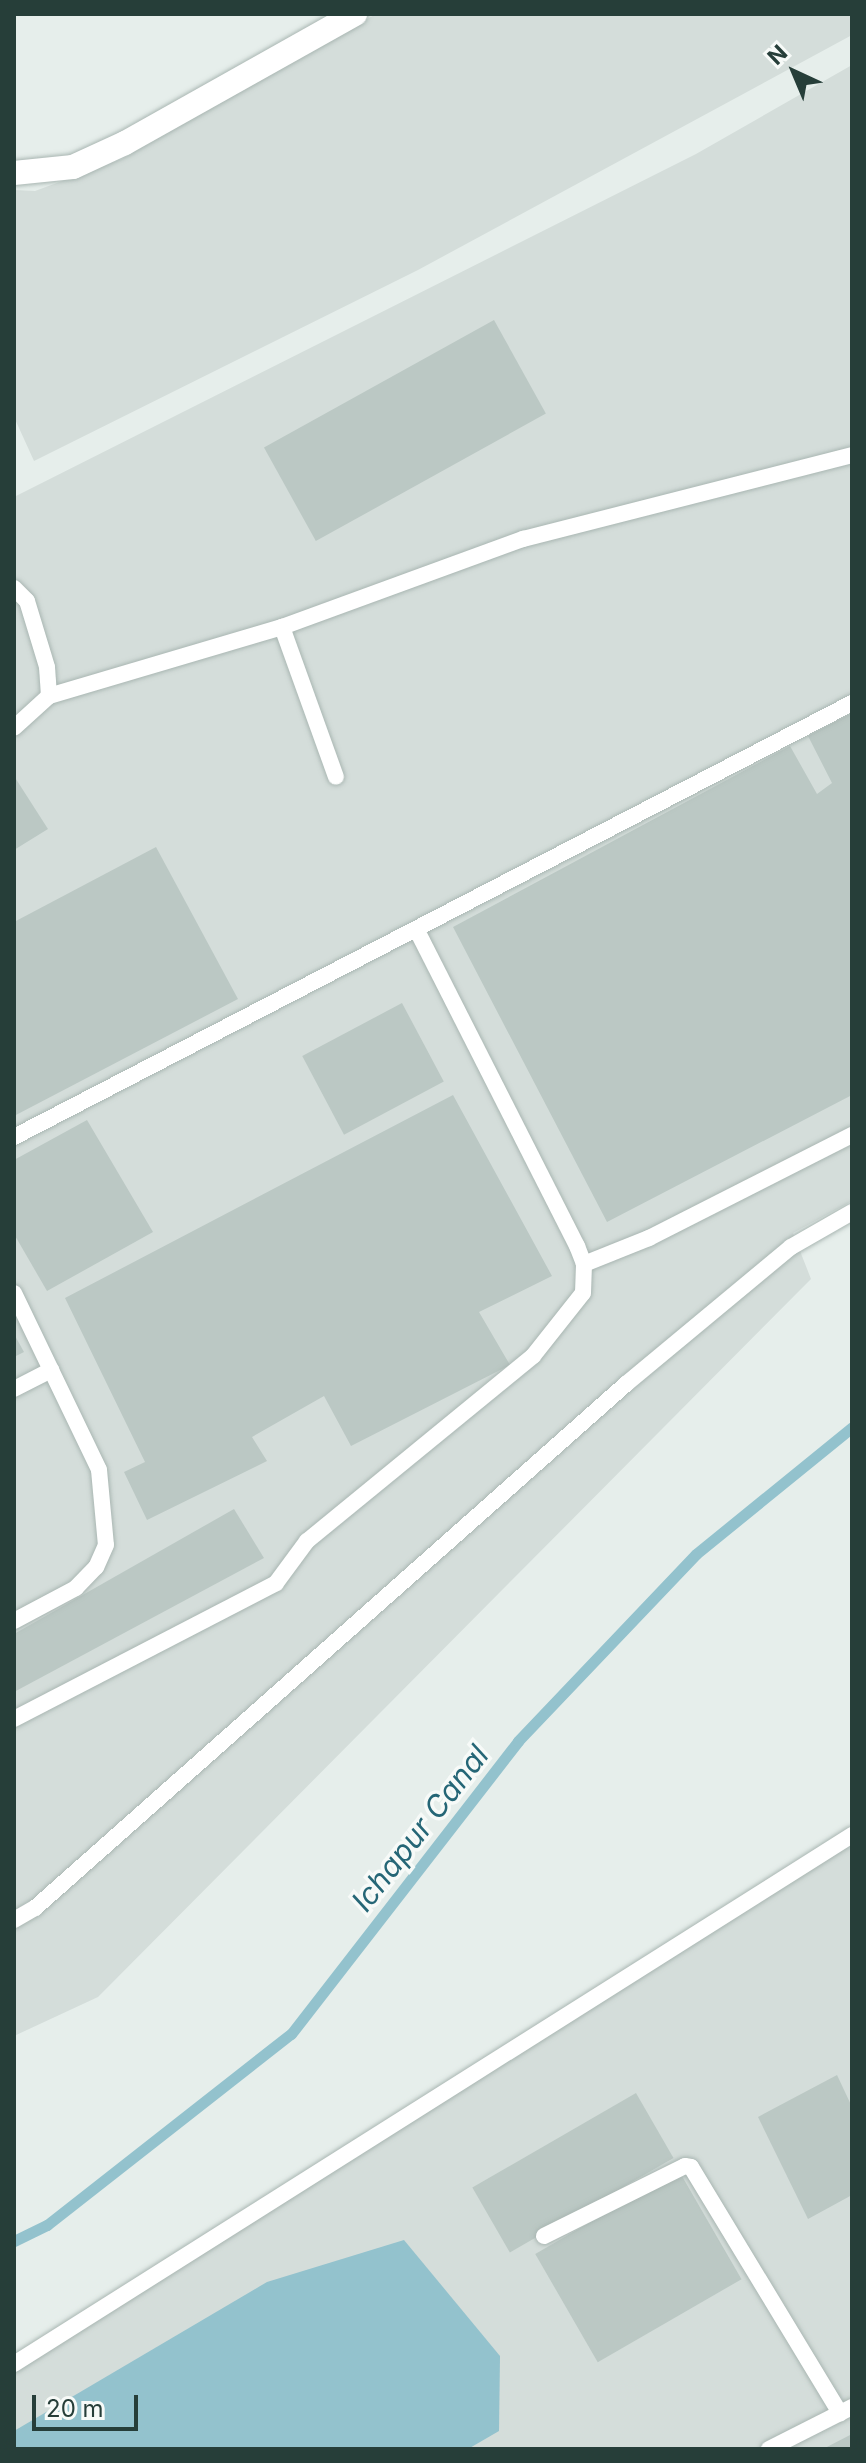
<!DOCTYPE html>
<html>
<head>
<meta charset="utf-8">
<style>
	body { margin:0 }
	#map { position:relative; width:866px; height:2463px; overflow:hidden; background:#e6eeeb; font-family:Inter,sans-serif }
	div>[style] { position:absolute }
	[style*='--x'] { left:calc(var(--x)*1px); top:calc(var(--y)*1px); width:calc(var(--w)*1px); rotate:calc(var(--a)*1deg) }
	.built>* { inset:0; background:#d4ddda }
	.water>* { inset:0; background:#93c2cd }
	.stream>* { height:11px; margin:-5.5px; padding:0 5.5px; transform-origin:5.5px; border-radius:5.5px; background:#93c2cd }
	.building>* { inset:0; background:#bbc8c4; transform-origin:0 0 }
	.roads { filter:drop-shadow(0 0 2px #a9b6b2) drop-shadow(0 0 2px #a9b6b2) }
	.lane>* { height:16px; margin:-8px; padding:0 8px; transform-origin:8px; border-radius:8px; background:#fff }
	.street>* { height:24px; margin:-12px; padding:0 12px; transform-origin:12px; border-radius:12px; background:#fff }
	span { translate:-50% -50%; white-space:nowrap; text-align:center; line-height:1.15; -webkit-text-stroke:7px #f7faf8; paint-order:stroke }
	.water-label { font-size:30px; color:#256676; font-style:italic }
	.frame { position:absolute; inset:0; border:16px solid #263e39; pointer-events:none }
	.north { position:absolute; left:754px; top:32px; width:80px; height:80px; -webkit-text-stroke:6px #f7faf8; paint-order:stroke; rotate:316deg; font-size:22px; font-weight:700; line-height:32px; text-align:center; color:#263e39 }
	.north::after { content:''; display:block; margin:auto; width:28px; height:36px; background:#263e39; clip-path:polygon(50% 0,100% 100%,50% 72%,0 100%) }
	.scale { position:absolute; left:32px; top:2395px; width:106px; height:36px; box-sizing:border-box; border:4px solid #263e39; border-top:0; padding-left:10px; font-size:24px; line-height:28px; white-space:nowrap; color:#263e39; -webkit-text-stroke:6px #f7faf8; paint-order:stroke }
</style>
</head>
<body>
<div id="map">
	<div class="built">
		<i style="clip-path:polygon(376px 14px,852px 14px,852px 35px,418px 270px,34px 461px,14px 417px,14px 190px,35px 191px,122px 159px)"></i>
		<i style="clip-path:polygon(852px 65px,852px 1201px,793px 1233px,811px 1279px,98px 1997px,14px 2036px,14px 497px,696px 154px)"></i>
		<i style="clip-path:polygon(852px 1840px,852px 2449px,14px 2449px,14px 2372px)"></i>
	</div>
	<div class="water">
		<i style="clip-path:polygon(404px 2240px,500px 2356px,499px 2431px,468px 2449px,14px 2449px,14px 2431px,267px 2282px)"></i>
	</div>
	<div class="stream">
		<i style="--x:14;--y:2241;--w:37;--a:-26"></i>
		<i style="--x:47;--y:2225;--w:310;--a:-38.1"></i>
		<i style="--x:291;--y:2034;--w:371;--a:-52.2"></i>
		<i style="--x:518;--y:1741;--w:258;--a:-46.4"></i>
		<i style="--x:696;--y:1554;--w:201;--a:-39.1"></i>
	</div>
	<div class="building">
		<i style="left:494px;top:320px;width:107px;height:263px;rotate:61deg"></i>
		<i style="clip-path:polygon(852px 713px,852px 1095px,607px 1222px,453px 927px,790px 746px,817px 794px,832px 783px,808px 736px)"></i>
		<i style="clip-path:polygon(14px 776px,48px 829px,14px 850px)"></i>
		<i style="clip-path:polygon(156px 847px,238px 999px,14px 1116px,14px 922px)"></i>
		<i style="left:402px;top:1003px;width:89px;height:113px;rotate:62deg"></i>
		<i style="clip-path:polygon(453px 1095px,552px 1276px,479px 1312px,510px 1365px,351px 1446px,324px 1396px,252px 1437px,267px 1461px,147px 1520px,124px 1472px,145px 1462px,65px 1298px)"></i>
		<i style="clip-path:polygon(87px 1120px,153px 1232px,47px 1291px,14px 1234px,14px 1160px)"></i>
		<i style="clip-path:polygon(14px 1334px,24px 1352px,14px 1357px)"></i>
		<i style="clip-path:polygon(234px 1509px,264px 1558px,14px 1692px,14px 1634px)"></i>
		<i style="clip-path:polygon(837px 2075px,852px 2107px,852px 2195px,808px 2219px,758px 2117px)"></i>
		<i style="left:636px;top:2093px;width:75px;height:189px;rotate:60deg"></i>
		<i style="left:679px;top:2171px;width:125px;height:166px;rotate:60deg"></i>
		<i style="clip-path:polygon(852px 2434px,852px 2449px,823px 2449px)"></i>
	</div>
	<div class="roads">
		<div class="lane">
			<i style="--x:14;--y:588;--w:18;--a:45"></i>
			<i style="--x:27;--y:601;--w:69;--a:73.1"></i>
			<i style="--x:47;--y:667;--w:29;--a:86"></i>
			<i style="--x:49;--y:696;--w:47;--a:137.6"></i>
			<i style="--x:282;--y:627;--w:159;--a:70.2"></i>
			<i style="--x:49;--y:696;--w:243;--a:-16.5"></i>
			<i style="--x:282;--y:627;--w:257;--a:-20.1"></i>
			<i style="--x:523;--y:539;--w:340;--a:-14.3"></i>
			<i style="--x:14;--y:1137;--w:944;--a:-27.38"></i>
			<i style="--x:584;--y:1264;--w:70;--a:-21.8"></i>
			<i style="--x:649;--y:1238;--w:228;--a:-26.9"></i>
			<i style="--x:14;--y:1293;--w:196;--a:64.3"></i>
			<i style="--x:99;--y:1470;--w:75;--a:84.7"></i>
			<i style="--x:106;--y:1545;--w:24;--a:114"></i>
			<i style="--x:96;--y:1567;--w:29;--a:134"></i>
			<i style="--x:76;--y:1588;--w:70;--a:152"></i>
			<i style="--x:14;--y:1389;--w:42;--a:-27.2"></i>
			<i style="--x:14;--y:1719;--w:295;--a:-27.4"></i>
			<i style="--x:276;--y:1583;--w:52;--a:-53.6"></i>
			<i style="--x:307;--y:1541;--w:292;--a:-39.3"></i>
			<i style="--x:533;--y:1356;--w:80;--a:-51.6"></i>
			<i style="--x:583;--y:1293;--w:29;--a:-88"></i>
			<i style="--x:584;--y:1264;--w:19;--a:-111"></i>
			<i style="--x:577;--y:1246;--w:354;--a:-116.9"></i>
			<i style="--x:14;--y:1920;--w:24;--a:-30"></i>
			<i style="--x:35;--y:1908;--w:790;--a:-41.56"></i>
			<i style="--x:626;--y:1384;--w:214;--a:-39.7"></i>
			<i style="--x:791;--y:1247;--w:70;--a:-29.8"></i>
			<i style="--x:544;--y:2236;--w:157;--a:-26.4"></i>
			<i style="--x:685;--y:2166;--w:6;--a:9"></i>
			<i style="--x:691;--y:2167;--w:288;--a:58.8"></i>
			<i style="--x:14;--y:2364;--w:991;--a:-32.26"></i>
			<i style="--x:769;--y:2449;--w:93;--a:-26.8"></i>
		</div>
		<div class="street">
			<i style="--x:14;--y:173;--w:59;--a:-5.8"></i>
			<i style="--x:73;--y:167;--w:57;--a:-24.8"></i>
			<i style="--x:125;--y:143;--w:264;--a:-29.3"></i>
		</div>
	</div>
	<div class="water-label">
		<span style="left:420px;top:1828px;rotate:-52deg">Ichapur Canal</span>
	</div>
	<div class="frame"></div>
	<div class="north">N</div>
	<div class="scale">20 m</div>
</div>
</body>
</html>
